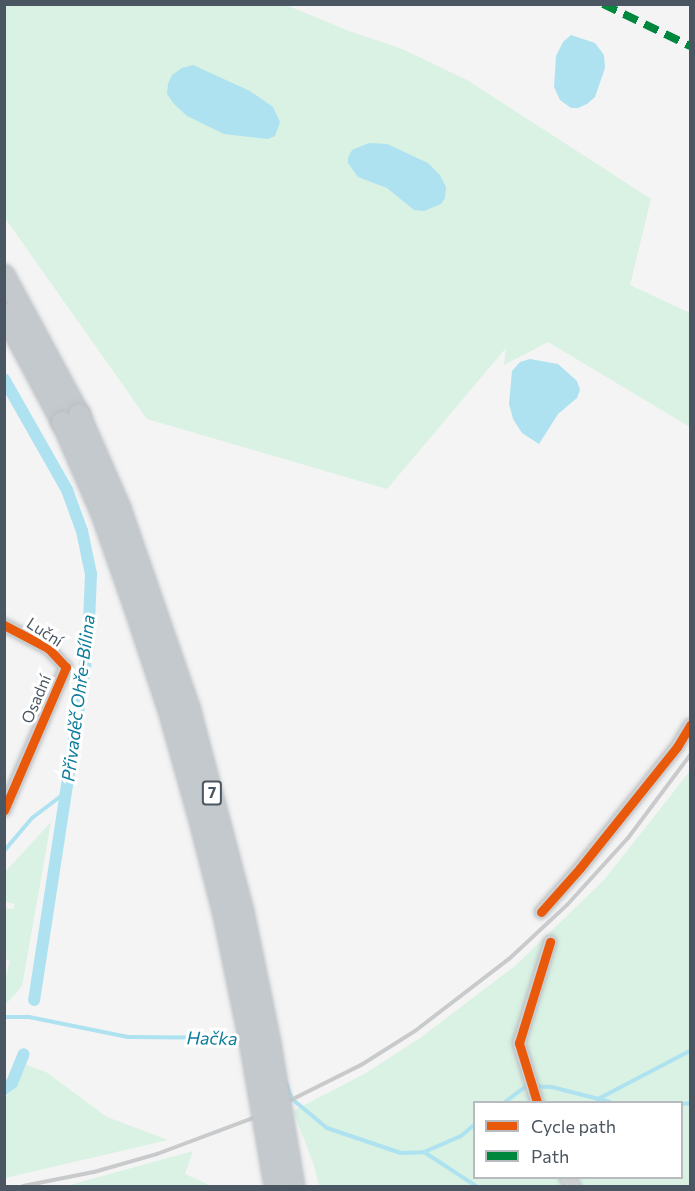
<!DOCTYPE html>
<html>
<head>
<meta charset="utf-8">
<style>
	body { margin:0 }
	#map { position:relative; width:695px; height:1191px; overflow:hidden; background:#f4f4f4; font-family:Commissioner,sans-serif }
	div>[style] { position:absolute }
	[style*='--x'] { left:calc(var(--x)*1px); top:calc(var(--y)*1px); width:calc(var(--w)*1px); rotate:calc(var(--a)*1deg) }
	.green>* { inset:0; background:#d9f2e3 }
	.water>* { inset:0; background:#aee2f0 }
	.stream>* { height:4px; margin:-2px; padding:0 2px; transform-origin:2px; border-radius:2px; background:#aee2f0 }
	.canal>* { height:12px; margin:-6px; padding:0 6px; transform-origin:6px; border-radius:6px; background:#aee2f0 }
	.roads { filter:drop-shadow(0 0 2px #b9bec3) drop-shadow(0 0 2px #b9bec3) }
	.minor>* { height:12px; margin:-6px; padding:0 6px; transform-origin:6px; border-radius:6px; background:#ced0d2 }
	.trunk>* { height:20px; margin:-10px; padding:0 10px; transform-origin:10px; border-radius:10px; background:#c4c9cd }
	.rail>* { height:4px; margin:-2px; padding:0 2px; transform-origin:2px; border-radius:2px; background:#c9cacc }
	.bridges { filter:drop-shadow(0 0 2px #b9bec3) drop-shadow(0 0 2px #b9bec3) }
	.trunk-bridge>* { height:20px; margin:-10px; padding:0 10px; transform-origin:10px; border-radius:10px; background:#c4c9cd }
	.quiet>* { height:8px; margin-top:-4px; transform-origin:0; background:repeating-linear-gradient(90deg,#00873e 0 15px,transparent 0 23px) }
	.cycleway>* { height:9px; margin:-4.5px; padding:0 4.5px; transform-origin:4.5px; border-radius:4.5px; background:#e8590c }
	span { translate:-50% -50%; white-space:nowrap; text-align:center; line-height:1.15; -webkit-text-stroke:6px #fff; paint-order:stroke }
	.shield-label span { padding:2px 4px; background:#fff; border:2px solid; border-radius:4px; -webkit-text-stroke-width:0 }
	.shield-label { font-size:15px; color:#4a5661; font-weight:700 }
	.street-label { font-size:16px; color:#4a5661 }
	.water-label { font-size:18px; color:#0c7c9b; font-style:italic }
	.frame { position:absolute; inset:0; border:6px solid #4a5661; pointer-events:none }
	.legend { position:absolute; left:473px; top:1101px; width:210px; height:78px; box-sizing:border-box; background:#fff; border:2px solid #b7bbc0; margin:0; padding:8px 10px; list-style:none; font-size:18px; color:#4a5661 }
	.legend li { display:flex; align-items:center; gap:12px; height:30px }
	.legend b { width:30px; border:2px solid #b7bbc0 }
</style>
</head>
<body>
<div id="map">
	<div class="green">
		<i style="clip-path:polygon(4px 5px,286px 5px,349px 31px,402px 49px,467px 80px,651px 199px,630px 285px,690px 313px,690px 427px,548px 342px,504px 365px,506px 348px,387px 489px,147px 419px,5px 218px)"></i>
		<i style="clip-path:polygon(evenodd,690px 771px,690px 1186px,319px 1186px,314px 1165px,293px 1111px,366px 1073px,420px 1038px,515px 966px,604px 880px,690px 771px,474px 1102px,682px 1102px,682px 1178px,474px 1178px,474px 1102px)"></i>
		<i style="clip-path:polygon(51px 822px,22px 986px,5px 1005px,5px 979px,10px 961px,5px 959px,5px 908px,13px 909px,15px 904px,5px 902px,5px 872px)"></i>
		<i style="clip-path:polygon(26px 1065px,46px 1072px,107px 1117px,168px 1140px,5px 1178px,5px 1097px,15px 1088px)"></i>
		<i style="clip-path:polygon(193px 1151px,185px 1174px,212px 1186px,66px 1186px)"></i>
	</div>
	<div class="water">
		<i style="clip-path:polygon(571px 35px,595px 43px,604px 55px,605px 68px,595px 97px,587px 104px,578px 108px,571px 108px,560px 100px,554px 87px,556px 56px,563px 42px)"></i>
		<i style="clip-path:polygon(193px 65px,250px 91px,273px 107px,280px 122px,275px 136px,268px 139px,224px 134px,187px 116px,174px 104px,167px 94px,168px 84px,172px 75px,182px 68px)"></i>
		<i style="clip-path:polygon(369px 143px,387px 144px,428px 163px,440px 175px,446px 187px,445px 198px,441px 204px,424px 211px,414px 210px,387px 188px,358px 177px,348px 163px,348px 158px,352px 150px)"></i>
		<i style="clip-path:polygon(530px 359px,558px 364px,577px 381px,580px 390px,577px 398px,558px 414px,539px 444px,522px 433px,513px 419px,509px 404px,512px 371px,520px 362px)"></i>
	</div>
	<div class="stream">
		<i style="--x:4;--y:851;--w:43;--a:-49.7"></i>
		<i style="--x:32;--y:818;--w:41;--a:-37.1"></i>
		<i style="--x:4;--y:1017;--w:25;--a:0"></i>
		<i style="--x:29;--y:1017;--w:101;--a:11.4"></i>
		<i style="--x:128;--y:1037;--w:115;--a:0.5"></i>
		<i style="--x:286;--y:1083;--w:17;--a:69"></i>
		<i style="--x:292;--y:1099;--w:45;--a:39.6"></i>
		<i style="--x:327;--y:1128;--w:78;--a:18.7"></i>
		<i style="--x:401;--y:1153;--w:23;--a:-2"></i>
		<i style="--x:424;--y:1152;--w:40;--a:-23.4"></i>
		<i style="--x:461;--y:1136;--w:17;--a:-40"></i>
		<i style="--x:598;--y:1099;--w:104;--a:-27.6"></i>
		<i style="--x:505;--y:1102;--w:26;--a:-37"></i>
		<i style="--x:526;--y:1086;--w:26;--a:2"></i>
		<i style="--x:552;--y:1087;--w:60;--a:14.5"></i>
		<i style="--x:682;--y:1104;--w:8;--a:-7"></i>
		<i style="--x:424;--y:1152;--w:62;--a:33.2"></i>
	</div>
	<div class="canal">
		<i style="--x:4;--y:379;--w:128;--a:60.4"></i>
		<i style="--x:67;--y:490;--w:44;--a:69.9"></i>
		<i style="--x:82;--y:531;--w:44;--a:78.2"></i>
		<i style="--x:91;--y:574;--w:74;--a:92.3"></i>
		<i style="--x:88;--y:648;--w:356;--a:98.7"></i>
		<i style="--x:4;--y:1089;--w:10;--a:-37"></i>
		<i style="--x:12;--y:1083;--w:31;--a:-68"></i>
	</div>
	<div class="roads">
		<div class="minor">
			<i style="--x:4;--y:625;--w:50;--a:27.6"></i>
			<i style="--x:48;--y:648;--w:26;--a:47"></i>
			<i style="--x:66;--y:667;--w:156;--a:113.4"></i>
			<i style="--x:541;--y:912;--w:59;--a:-48.4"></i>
			<i style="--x:580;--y:868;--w:155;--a:-51.3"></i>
			<i style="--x:677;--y:747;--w:26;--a:-59"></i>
			<i style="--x:537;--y:1102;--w:62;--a:-107"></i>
			<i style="--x:519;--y:1043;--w:106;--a:-72.9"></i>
			<i style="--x:566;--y:1178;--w:11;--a:45"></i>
		</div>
		<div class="trunk">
			<i style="--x:4;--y:275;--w:158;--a:61.7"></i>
			<i style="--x:4;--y:313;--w:123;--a:62"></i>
		</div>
	</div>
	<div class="rail">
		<i style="--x:23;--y:1186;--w:72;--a:-11.2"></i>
		<i style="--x:94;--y:1172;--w:66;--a:-15.9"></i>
		<i style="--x:157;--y:1154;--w:111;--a:-20.6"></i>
		<i style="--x:261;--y:1115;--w:112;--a:-26.6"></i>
		<i style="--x:361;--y:1065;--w:64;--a:-32.2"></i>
		<i style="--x:415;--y:1031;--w:118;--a:-37.5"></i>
		<i style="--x:509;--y:959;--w:79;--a:-43"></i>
		<i style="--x:567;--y:905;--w:91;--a:-47.7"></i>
		<i style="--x:628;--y:838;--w:104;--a:-53.2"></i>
	</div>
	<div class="bridges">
		<div class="trunk-bridge">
			<i style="--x:79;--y:414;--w:103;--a:66.4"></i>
			<i style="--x:120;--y:508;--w:211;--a:70.9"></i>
			<i style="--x:189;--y:707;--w:211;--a:75.2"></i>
			<i style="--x:243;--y:911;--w:135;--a:78.4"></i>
			<i style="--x:270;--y:1043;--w:145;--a:80.5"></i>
			<i style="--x:62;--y:422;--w:100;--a:66.5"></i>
			<i style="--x:102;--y:514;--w:100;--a:70.7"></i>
			<i style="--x:135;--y:608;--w:112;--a:71.7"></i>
			<i style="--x:170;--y:714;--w:107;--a:74.3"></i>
			<i style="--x:199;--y:817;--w:101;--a:75.7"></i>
			<i style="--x:224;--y:915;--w:135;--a:78.4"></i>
			<i style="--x:251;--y:1047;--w:141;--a:80.2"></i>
		</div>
	</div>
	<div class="quiet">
		<i style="--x:603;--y:4;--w:97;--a:25.8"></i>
	</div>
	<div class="cycleway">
		<i style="--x:4;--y:625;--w:50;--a:27.6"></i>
		<i style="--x:48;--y:648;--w:26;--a:47"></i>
		<i style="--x:66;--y:667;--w:156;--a:113.4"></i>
		<i style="--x:541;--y:912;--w:59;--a:-48.4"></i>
		<i style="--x:580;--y:868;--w:155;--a:-51.3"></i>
		<i style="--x:677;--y:747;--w:26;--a:-59"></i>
		<i style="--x:537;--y:1102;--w:62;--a:-107"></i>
		<i style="--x:519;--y:1043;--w:106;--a:-72.9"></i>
	</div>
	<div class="shield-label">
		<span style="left:212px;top:793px">7</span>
	</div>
	<div class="street-label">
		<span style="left:45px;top:632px;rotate:33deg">Luční</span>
		<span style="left:36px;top:699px;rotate:-67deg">Osadní</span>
	</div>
	<div class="water-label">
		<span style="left:78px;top:698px;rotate:-83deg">Přivaděč Ohře-Bílina</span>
		<span style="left:212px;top:1038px;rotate:1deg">Hačka</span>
	</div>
	<div class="frame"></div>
	<ul class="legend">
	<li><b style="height:8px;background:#e8590c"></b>Cycle path</li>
	<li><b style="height:8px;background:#00873e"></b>Path</li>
	</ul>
</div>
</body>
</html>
